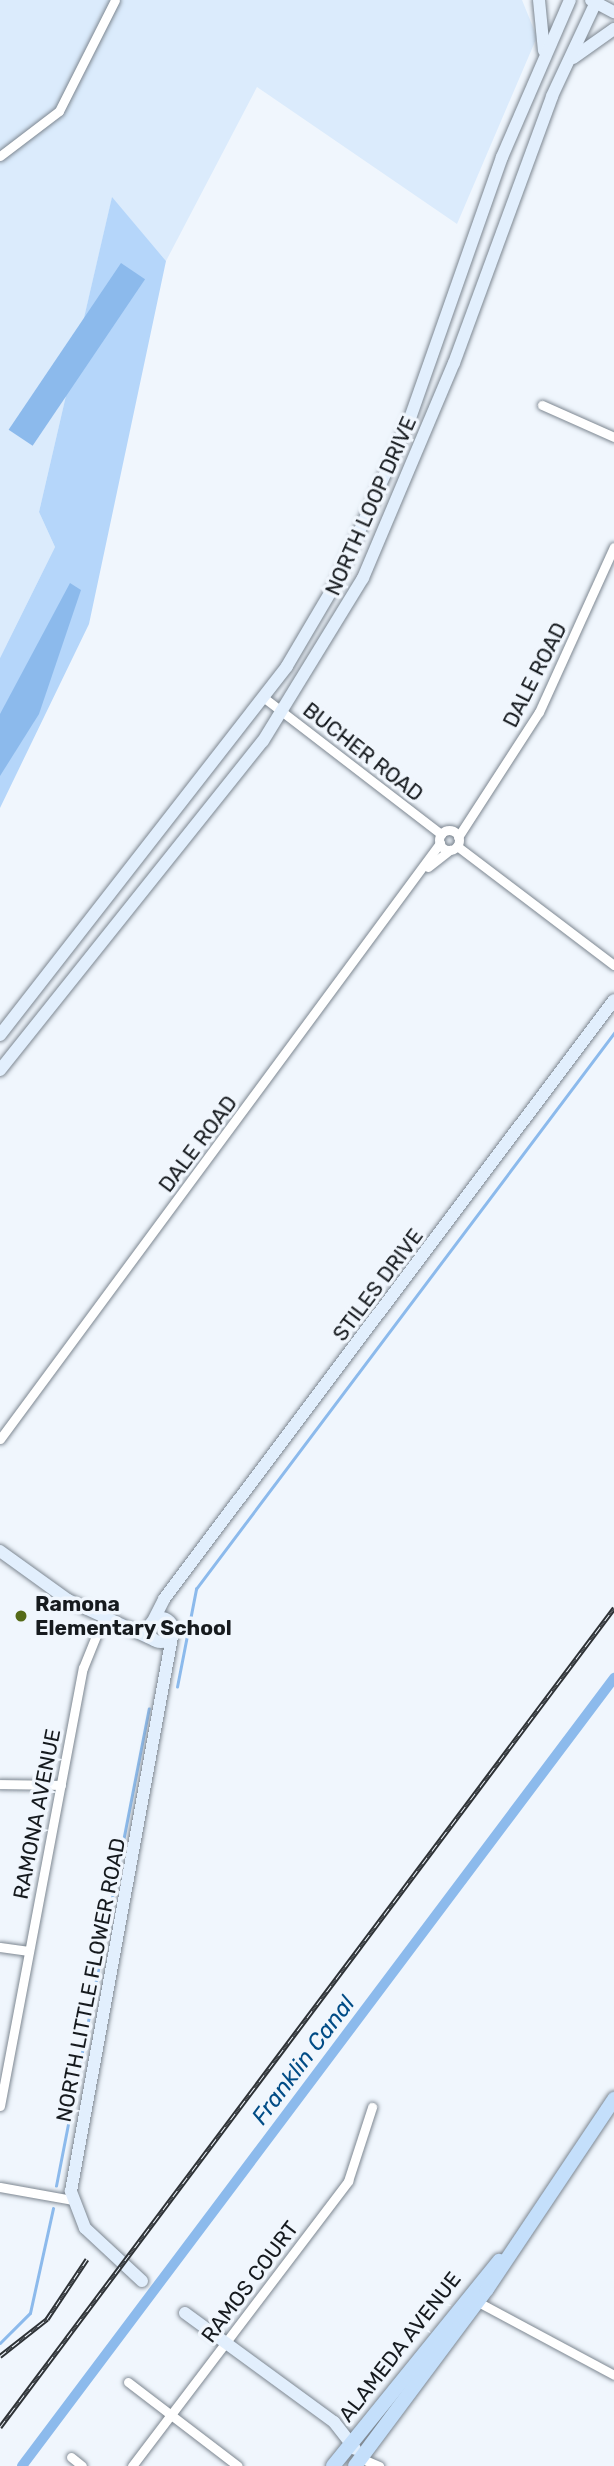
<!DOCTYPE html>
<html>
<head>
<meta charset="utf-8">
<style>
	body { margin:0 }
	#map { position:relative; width:614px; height:2466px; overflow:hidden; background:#f0f6fd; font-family:Rubik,sans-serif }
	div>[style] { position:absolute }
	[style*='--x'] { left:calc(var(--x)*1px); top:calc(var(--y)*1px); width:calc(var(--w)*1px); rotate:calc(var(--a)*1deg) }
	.built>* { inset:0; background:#dbebfc }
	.green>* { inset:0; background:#b5d6fa }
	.water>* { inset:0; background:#8cbaec; transform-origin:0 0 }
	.stream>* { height:2.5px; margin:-1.25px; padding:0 1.25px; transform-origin:1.25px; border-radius:1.25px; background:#8cbaec }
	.canal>* { height:10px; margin:-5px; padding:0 5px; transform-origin:5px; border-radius:5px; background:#8cbaec }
	.roads { filter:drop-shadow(0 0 2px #7d8791) drop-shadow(0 0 2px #7d8791) }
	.street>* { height:9px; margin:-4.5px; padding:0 4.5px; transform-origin:4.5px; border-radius:4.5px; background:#fff }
	.street>.ring { margin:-4.5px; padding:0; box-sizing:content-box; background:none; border:9px solid #fff; border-radius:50% }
	.secondary>* { height:12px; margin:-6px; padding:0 6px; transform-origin:6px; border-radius:6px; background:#e2effd }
	.secondary>.ring { margin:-6px; padding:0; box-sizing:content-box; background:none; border:12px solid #e2effd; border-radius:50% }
	.primary>* { height:14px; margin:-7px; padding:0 7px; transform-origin:7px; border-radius:7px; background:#c4dffb }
	.rail>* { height:5px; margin-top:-2.5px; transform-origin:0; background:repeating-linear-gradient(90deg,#f0f6fd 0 8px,#2e3236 0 16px); box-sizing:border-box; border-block:2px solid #2e3236 }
	.dots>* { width:19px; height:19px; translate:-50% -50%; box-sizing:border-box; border:4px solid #f0f6fd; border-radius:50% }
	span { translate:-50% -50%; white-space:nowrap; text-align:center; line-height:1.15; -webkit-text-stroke:7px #f0f6fd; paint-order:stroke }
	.street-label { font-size:21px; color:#161a1e }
	.poi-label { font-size:21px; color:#161a1e; font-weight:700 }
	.left { translate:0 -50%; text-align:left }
	.water-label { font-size:23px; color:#014c86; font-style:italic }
</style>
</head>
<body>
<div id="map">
	<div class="built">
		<i style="clip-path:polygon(0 0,522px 0,537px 37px,457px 224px,257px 87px,166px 261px,112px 198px,39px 512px,55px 547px,0 658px)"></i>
	</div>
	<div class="green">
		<i style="clip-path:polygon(112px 197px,166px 261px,89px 624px,0 808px,0 658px,55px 547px,39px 512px)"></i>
	</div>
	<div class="water">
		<i style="left:121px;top:263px;width:29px;height:201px;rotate:34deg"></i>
		<i style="clip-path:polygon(70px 583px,81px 590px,39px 714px,0 776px,0 714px)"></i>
	</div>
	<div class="stream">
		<i style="--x:177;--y:1687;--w:100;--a:-79"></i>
		<i style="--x:196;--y:1589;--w:696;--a:-53.06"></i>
		<i style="--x:56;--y:2186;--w:486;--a:-79"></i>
		<i style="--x:0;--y:2343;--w:42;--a:-45"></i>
		<i style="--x:30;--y:2313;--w:107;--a:-77.6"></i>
	</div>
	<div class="canal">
		<i style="--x:22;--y:2466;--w:986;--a:-53.08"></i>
	</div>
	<div class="roads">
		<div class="street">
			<i style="--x:0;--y:156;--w:74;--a:-37.3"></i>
			<i style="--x:59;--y:111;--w:124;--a:-63.2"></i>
			<i style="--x:542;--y:405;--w:79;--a:24"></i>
			<i style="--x:263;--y:697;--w:225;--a:37.6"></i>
			<i class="ring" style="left:439px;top:830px;width:11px;height:11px"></i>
			<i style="--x:458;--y:837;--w:149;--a:-57.1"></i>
			<i style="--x:539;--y:712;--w:181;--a:-65.6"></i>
			<i style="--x:457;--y:846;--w:197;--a:37.2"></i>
			<i style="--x:428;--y:867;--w:28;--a:-38"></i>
			<i style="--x:0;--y:1439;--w:741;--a:-53.56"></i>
			<i style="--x:0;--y:1784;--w:61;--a:0.9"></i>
			<i style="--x:0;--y:1947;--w:29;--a:8"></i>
			<i style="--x:0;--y:2106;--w:446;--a:-79.3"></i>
			<i style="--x:83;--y:1668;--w:56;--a:-68"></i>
			<i style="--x:0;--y:2187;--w:73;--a:10.2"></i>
			<i style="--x:478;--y:2302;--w:154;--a:28.2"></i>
			<i style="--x:128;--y:2382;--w:138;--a:37.4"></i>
			<i style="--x:71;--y:2457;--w:14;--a:39"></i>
			<i style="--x:360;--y:2458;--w:21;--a:23"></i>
			<i style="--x:132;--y:2466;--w:358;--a:-52.8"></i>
			<i style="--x:348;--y:2181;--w:78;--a:-72"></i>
		</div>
		<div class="secondary">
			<i style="--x:539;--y:0;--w:51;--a:84.4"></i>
			<i style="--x:591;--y:0;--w:26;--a:28"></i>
			<i style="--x:573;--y:58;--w:50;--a:-35.3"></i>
			<i style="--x:0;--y:1035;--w:467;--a:-52.1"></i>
			<i style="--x:287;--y:666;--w:99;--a:-59.5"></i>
			<i style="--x:337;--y:581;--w:175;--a:-65.8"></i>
			<i style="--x:409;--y:421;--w:280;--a:-70.6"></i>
			<i style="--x:502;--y:157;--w:171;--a:-66.6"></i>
			<i style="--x:0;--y:1070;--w:421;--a:-51.4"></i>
			<i style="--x:263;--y:741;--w:191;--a:-58.5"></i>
			<i style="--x:363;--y:578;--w:233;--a:-67.1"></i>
			<i style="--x:454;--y:363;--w:284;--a:-69.8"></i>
			<i style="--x:552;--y:96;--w:106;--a:-64.9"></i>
			<i style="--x:0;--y:1551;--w:84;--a:35.8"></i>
			<i style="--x:68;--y:1600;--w:95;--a:24.9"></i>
			<i class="ring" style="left:149px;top:1618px;width:12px;height:12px"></i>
			<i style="--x:153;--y:1621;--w:25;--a:-63"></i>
			<i style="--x:164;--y:1599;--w:749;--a:-53.08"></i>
			<i style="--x:142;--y:2281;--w:78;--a:-137.1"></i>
			<i style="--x:85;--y:2228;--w:40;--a:-111"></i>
			<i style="--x:71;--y:2191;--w:563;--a:-79.67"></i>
			<i style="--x:185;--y:2313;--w:185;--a:36.2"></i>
			<i style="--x:334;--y:2422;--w:34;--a:52"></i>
		</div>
		<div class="primary">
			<i style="--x:333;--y:2466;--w:264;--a:-51"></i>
			<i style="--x:355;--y:2466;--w:221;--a:-53.3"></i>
			<i style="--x:487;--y:2289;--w:229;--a:-56.2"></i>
		</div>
	</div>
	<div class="rail">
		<i style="--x:0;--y:2356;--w:60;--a:-38.2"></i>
		<i style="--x:47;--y:2319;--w:72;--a:-56.3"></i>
		<i style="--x:0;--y:2427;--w:1024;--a:-53.14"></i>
	</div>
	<div class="dots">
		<i style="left:21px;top:1616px;background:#556a18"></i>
	</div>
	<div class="street-label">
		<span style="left:371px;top:506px;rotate:-66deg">NORTH LOOP DRIVE</span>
		<span style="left:535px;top:675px;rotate:-63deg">DALE ROAD</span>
		<span style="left:363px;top:752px;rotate:38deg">BUCHER ROAD</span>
		<span style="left:198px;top:1144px;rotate:-53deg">DALE ROAD</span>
		<span style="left:378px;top:1285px;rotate:-53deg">STILES DRIVE</span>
		<span style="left:37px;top:1814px;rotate:-79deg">RAMONA AVENUE</span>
		<span style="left:91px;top:1980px;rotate:-79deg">NORTH LITTLE FLOWER ROAD</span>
		<span style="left:250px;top:2282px;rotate:-53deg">RAMOS COURT</span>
		<span style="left:400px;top:2347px;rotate:-52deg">ALAMEDA AVENUE</span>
	</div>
	<div class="poi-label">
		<span class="left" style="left:35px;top:1616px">Ramona<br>Elementary School</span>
	</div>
	<div class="water-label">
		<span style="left:303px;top:2060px;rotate:-53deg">Franklin Canal</span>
	</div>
</div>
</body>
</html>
